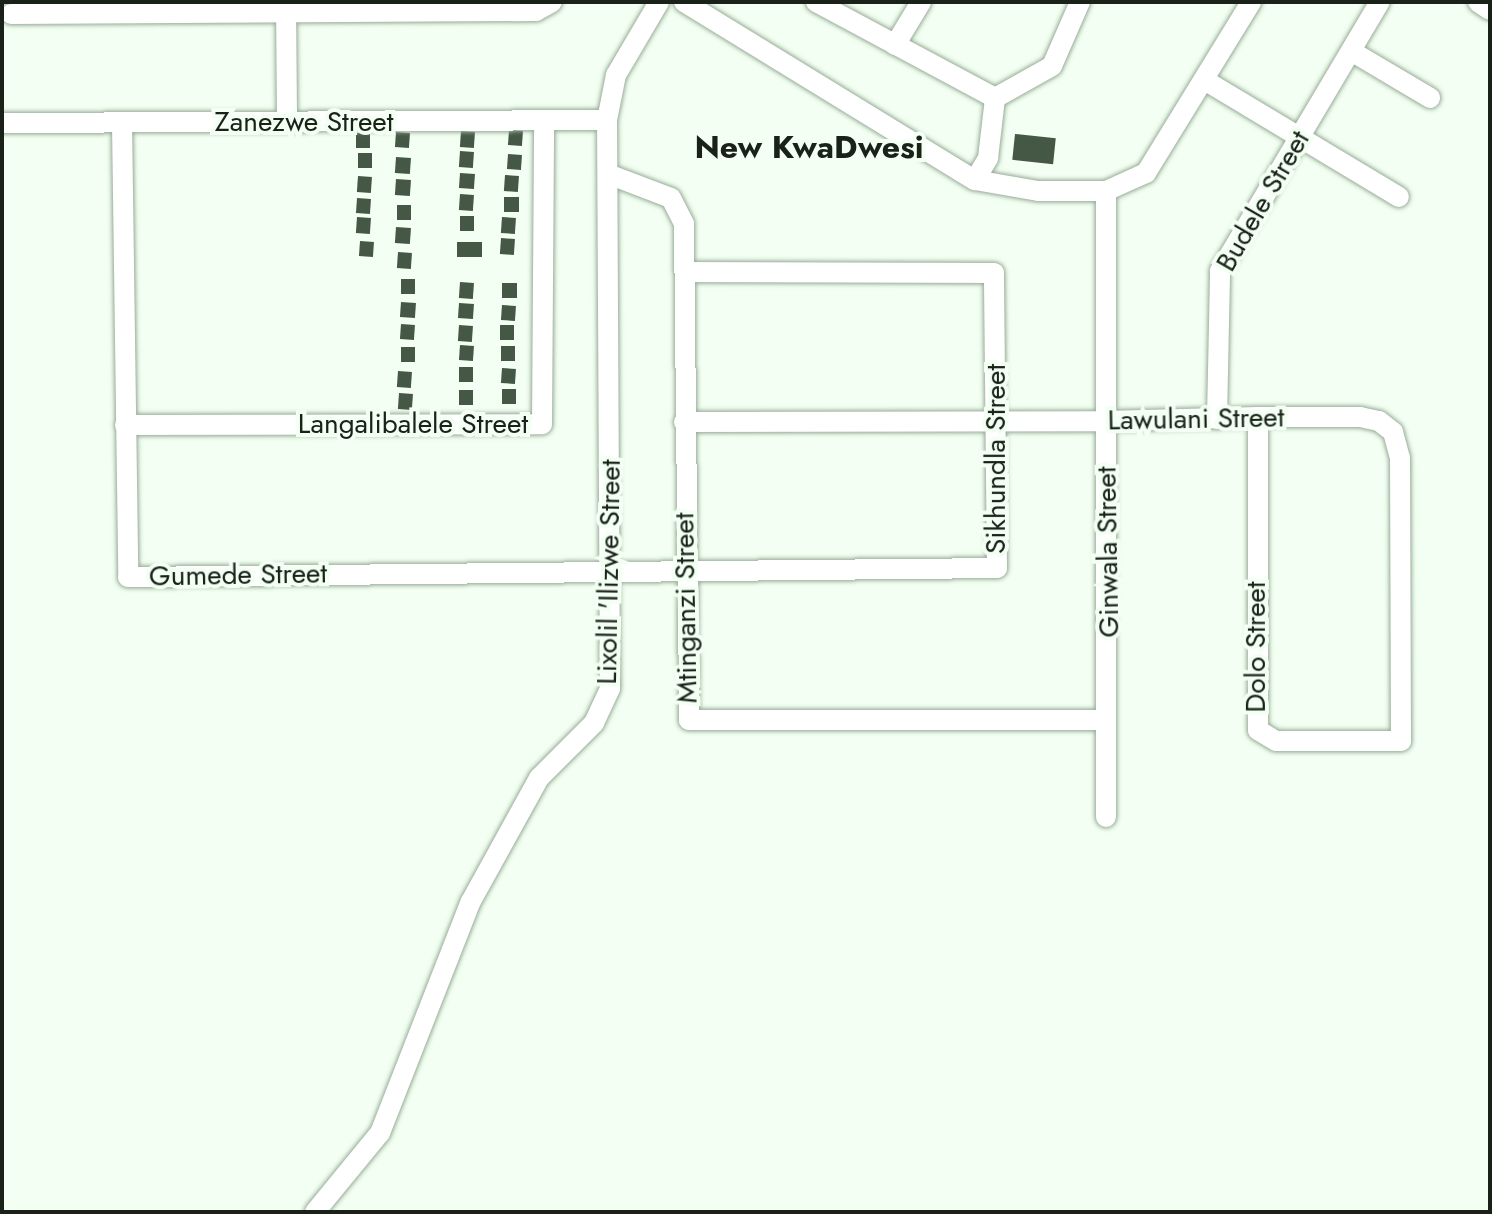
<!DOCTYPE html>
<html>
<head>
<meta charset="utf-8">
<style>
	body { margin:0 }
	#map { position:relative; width:1492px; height:1214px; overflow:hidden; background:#f2fff2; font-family:Jost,sans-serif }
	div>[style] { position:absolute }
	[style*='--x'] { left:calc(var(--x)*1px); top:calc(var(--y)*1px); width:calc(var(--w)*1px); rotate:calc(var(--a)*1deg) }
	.building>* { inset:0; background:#455745; transform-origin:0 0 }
	.roads { filter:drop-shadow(0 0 2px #98ac98) drop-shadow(0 0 2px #98ac98) }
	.minor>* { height:20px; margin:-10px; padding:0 10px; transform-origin:10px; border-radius:10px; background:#fff }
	span { translate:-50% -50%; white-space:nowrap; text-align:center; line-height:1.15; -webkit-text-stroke:8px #f2fff2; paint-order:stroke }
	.street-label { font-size:28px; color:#192119 }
	.quarter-label { font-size:32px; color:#192119; font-weight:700 }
	.frame { position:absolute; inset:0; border:4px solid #192119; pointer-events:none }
</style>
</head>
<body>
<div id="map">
	<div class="building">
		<i style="left:509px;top:130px;width:14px;height:15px;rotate:4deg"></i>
		<i style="left:461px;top:131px;width:14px;height:16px;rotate:4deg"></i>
		<i style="left:396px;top:132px;width:14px;height:15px;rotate:4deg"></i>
		<i style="left:356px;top:133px;width:14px;height:15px"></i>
		<i style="left:1015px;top:134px;width:41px;height:26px;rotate:6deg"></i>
		<i style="left:460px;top:151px;width:14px;height:16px;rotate:4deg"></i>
		<i style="left:358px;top:153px;width:14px;height:15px"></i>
		<i style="left:508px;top:154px;width:14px;height:15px;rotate:4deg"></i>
		<i style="left:396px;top:157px;width:15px;height:16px;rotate:4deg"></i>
		<i style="left:460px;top:173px;width:15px;height:15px;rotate:4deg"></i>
		<i style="left:505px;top:175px;width:14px;height:16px;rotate:4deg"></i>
		<i style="left:358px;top:176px;width:14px;height:16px;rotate:4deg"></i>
		<i style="left:396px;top:179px;width:15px;height:16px;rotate:4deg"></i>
		<i style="left:460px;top:194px;width:14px;height:16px;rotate:4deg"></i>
		<i style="left:504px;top:197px;width:15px;height:15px"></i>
		<i style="left:357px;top:198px;width:14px;height:15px;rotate:4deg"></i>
		<i style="left:397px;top:205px;width:14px;height:15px"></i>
		<i style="left:460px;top:216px;width:14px;height:15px"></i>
		<i style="left:357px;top:217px;width:14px;height:16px;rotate:4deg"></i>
		<i style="left:502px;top:217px;width:14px;height:16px;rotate:4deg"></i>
		<i style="left:396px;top:227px;width:15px;height:16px;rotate:4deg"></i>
		<i style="left:501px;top:238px;width:14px;height:16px;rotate:4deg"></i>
		<i style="left:360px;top:241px;width:14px;height:15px;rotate:4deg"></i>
		<i style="left:457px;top:242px;width:25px;height:15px"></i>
		<i style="left:398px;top:252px;width:14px;height:16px;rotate:4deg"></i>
		<i style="left:401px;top:279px;width:14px;height:15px"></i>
		<i style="left:460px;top:282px;width:14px;height:16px;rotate:4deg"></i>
		<i style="left:502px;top:283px;width:15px;height:15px"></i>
		<i style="left:401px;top:302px;width:15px;height:15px;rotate:4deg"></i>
		<i style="left:459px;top:303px;width:15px;height:15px;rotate:4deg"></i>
		<i style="left:502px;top:305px;width:14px;height:15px;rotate:4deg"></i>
		<i style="left:401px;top:324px;width:14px;height:15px;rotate:4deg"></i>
		<i style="left:459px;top:325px;width:14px;height:16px;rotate:4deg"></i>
		<i style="left:500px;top:325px;width:14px;height:15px"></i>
		<i style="left:460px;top:345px;width:14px;height:15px;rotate:4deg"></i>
		<i style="left:501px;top:346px;width:14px;height:15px"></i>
		<i style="left:401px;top:347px;width:14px;height:15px"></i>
		<i style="left:459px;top:367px;width:14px;height:15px"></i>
		<i style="left:502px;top:368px;width:14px;height:15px;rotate:4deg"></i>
		<i style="left:398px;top:371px;width:14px;height:16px;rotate:4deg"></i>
		<i style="left:502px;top:389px;width:14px;height:15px"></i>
		<i style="left:459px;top:390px;width:14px;height:15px"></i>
		<i style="left:399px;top:393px;width:14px;height:16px;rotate:4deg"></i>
	</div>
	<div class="roads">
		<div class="minor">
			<i style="--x:286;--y:2;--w:120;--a:89.5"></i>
			<i style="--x:684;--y:2;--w:341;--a:31.5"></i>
			<i style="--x:975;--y:180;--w:64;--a:9.9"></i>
			<i style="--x:1038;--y:191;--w:68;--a:0"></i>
			<i style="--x:1106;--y:191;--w:44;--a:-24.2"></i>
			<i style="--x:1146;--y:173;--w:201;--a:-58.4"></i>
			<i style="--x:816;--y:2;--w:203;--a:28.2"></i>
			<i style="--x:995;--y:98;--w:65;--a:-29.3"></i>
			<i style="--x:1052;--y:66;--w:70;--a:-66.4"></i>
			<i style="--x:1478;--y:2;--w:14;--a:34"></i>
			<i style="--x:11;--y:14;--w:525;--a:-0.33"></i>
			<i style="--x:536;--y:11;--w:18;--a:-29"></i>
			<i style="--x:895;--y:45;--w:50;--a:-58.8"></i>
			<i style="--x:1351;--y:51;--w:92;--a:30.7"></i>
			<i style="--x:1206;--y:81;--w:225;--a:31"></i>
			<i style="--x:2;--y:123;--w:605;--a:-0.28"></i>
			<i style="--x:122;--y:123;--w:454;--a:89.2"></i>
			<i style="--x:128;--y:577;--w:869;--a:-0.59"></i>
			<i style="--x:997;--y:568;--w:295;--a:-90.6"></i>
			<i style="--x:994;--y:273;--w:309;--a:-179.8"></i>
			<i style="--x:608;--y:174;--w:67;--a:20.9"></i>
			<i style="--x:671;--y:198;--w:29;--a:63"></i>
			<i style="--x:684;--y:224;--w:496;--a:89.4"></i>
			<i style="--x:689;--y:720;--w:417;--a:0"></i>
			<i style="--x:975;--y:180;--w:26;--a:-59"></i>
			<i style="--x:988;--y:158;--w:60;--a:-83.3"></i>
			<i style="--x:1217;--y:419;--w:148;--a:-88.8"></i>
			<i style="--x:1220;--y:271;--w:313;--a:-59.3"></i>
			<i style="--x:684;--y:422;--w:422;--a:-0.1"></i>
			<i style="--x:1106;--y:421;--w:152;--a:-1.5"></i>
			<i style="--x:1258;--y:417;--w:102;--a:0"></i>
			<i style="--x:1360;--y:417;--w:19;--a:12"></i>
			<i style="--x:1379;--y:421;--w:18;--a:38"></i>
			<i style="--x:1393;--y:432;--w:27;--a:75"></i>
			<i style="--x:1400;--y:458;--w:283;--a:89.8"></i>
			<i style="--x:1401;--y:741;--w:125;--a:180"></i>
			<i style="--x:1276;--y:741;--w:21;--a:-149"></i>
			<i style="--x:1258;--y:730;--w:313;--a:-90"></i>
			<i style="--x:125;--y:425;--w:417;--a:-0.1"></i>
			<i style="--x:542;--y:424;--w:304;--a:-89.6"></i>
			<i style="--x:1106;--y:817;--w:626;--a:-90"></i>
			<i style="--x:315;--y:1212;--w:102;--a:-50.6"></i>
			<i style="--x:380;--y:1133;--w:247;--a:-68.6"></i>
			<i style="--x:470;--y:903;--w:143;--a:-61.1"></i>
			<i style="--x:539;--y:778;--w:78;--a:-45"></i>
			<i style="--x:594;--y:723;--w:38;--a:-65"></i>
			<i style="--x:610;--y:688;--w:568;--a:-90.3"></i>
			<i style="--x:607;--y:120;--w:46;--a:-78.7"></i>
			<i style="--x:616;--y:75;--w:85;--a:-59.5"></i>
		</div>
	</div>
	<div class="street-label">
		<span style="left:304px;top:122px">Zanezwe Street</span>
		<span style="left:1263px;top:201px;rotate:-60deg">Budele Street</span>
		<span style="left:1196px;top:419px;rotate:-1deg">Lawulani Street</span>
		<span style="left:413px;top:424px">Langalibalele Street</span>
		<span style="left:996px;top:459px;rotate:-90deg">Sikhundla Street</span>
		<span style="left:1108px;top:552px;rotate:-91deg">Ginwala Street</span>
		<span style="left:609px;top:572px;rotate:-89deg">Lixolil 'Ilizwe Street</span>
		<span style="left:238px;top:575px;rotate:-1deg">Gumede Street</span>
		<span style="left:686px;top:608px;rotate:-91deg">Mtinganzi Street</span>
		<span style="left:1256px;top:647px;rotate:-90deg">Dolo Street</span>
	</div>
	<div class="quarter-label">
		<span style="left:809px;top:147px">New KwaDwesi</span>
	</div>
	<div class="frame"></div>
</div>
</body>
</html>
